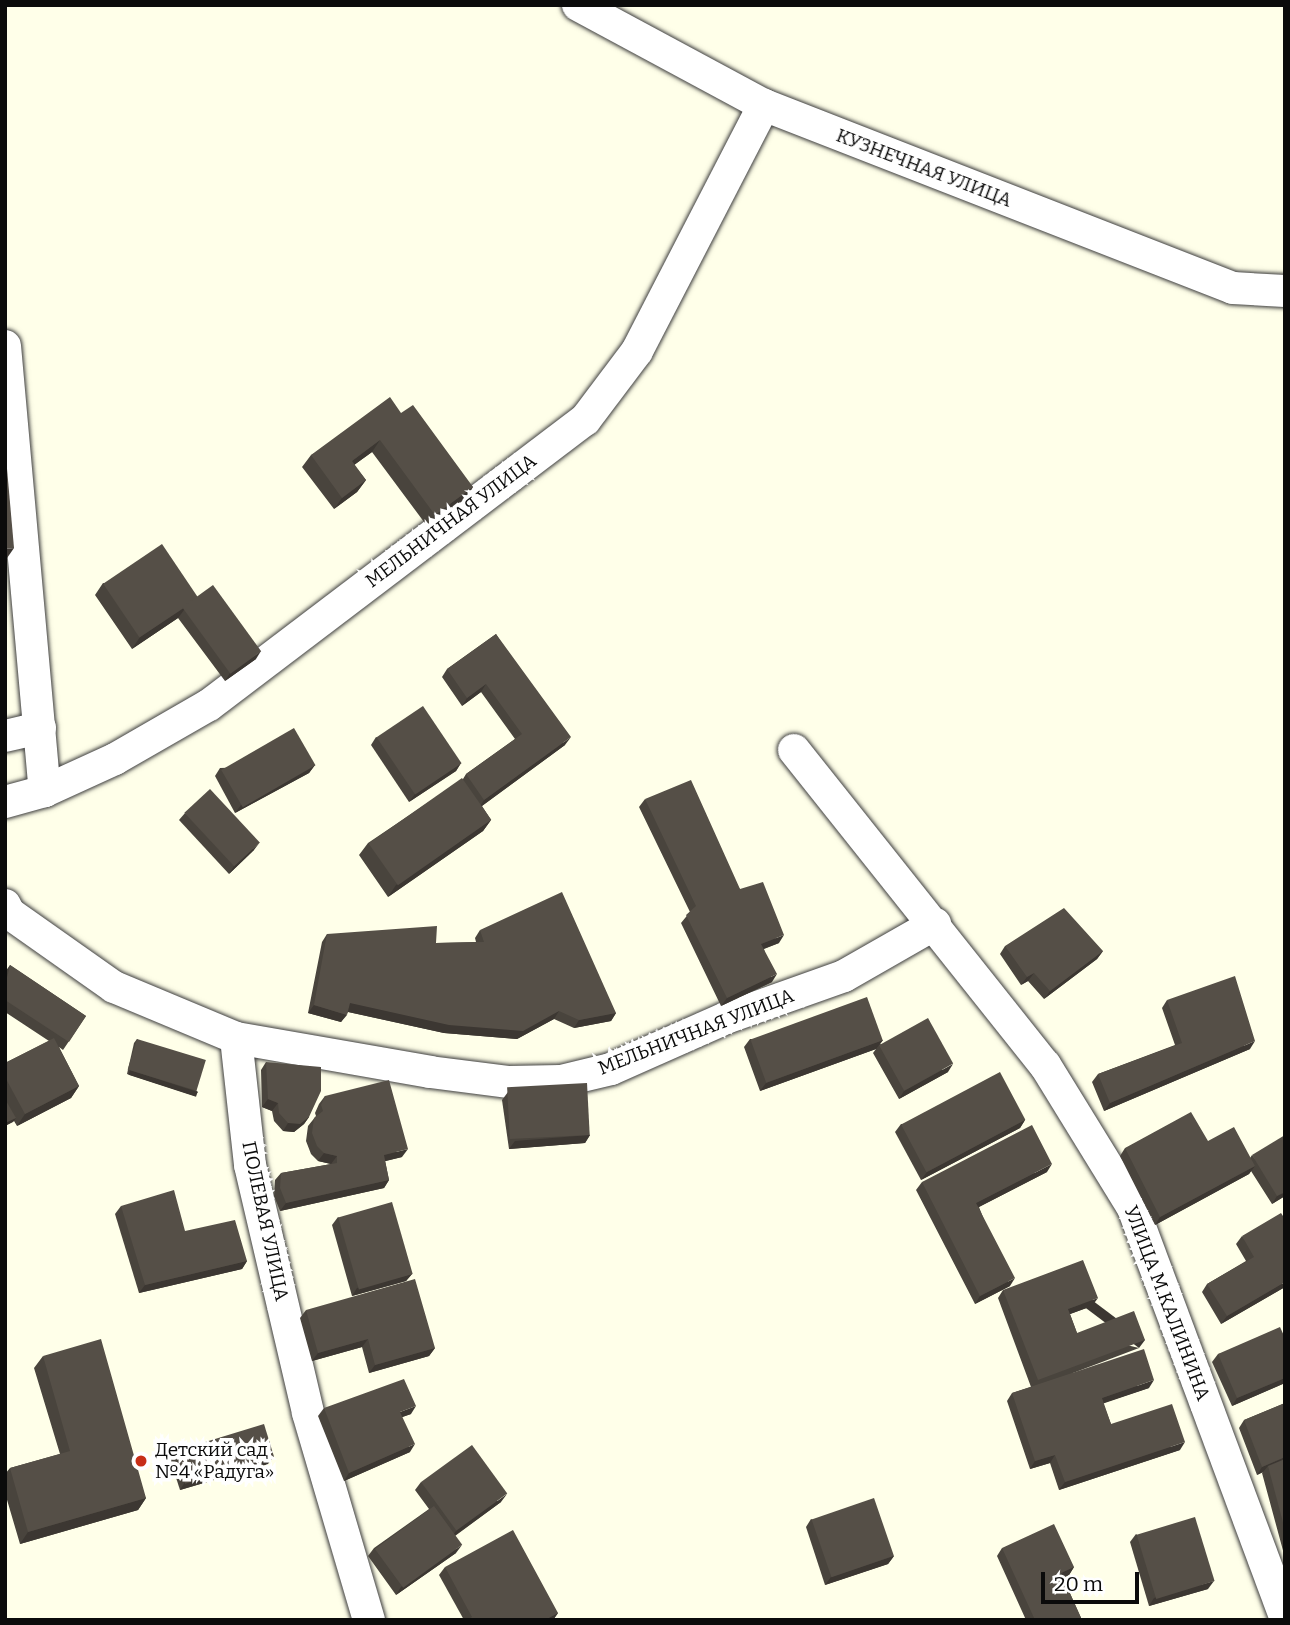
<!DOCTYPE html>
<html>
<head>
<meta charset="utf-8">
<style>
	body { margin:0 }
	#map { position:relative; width:1290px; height:1625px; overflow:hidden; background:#ffffe9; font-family:Bitter,serif }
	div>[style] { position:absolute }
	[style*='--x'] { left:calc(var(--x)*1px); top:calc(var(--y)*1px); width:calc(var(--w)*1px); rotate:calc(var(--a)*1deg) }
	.roads { filter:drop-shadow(0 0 2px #3e3e3e) drop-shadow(0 0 2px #3e3e3e) }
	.minor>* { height:32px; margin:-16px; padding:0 16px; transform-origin:16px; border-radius:16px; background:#fff }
	.wall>* { inset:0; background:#49443d }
	.shaded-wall>* { inset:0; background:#3c3732; transform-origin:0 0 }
	.building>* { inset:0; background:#554f47; transform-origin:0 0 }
	.dots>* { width:19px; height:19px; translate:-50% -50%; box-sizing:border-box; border:4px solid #fff; border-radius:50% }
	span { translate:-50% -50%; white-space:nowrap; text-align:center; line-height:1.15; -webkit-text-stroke:7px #fff; paint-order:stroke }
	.street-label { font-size:19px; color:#0b0b0b }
	.poi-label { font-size:19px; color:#0b0b0b }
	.left { translate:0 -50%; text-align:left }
	.frame { position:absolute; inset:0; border:7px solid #0b0b0b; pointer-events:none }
	.scale { position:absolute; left:1041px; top:1572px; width:98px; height:32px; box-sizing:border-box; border:4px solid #0b0b0b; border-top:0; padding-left:9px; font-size:21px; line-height:24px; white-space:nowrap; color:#0b0b0b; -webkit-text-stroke:5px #fff; paint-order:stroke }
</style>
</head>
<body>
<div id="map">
	<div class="roads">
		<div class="minor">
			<i style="--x:578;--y:5;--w:211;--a:28.3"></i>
			<i style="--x:764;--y:105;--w:503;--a:21.32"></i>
			<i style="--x:1233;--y:288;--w:52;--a:3.3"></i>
			<i style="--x:5;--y:346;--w:447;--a:84.9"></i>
			<i style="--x:5;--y:736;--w:36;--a:-13"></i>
			<i style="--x:794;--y:750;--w:403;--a:51.5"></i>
			<i style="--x:1045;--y:1065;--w:168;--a:58.4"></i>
			<i style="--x:1133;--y:1208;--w:435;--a:69.6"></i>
			<i style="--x:5;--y:802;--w:41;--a:-15.4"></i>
			<i style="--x:45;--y:791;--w:77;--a:-24.6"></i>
			<i style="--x:115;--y:759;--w:108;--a:-29.9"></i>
			<i style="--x:209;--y:705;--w:472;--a:-37.2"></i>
			<i style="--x:585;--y:420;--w:86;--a:-53"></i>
			<i style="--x:637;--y:351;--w:277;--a:-62.7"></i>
			<i style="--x:5;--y:905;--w:9;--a:63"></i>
			<i style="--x:9;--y:913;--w:128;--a:35.2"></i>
			<i style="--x:114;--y:987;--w:132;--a:22.7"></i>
			<i style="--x:236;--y:1038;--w:128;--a:83.7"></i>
			<i style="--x:250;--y:1165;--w:255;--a:76.8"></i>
			<i style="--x:308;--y:1413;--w:216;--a:73.6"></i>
			<i style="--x:236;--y:1038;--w:197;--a:9.9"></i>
			<i style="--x:430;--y:1072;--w:80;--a:7.2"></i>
			<i style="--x:509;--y:1082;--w:52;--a:-1.1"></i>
			<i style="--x:561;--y:1081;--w:51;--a:-13.5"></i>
			<i style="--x:611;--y:1069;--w:126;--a:-23.9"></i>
			<i style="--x:726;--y:1018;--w:125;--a:-19.6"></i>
			<i style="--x:844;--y:976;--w:105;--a:-29.7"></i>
		</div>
	</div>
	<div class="wall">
		<i style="clip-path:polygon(401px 413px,473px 487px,465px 499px,427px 526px,372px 452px,354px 465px,366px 480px,357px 492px,334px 509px,302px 467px,311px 455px)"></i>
		<i style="clip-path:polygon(103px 583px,198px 597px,256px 659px,225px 681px,178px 618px,132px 649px,95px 595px)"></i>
		<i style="clip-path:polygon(496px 634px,565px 745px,482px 806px,491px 820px,483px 831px,388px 897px,359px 855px,368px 843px,463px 779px,466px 774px,515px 739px,481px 692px,462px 706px,442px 677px,447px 669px)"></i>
		<i style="clip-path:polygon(376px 737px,461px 763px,456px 771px,409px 802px,371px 745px)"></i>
		<i style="clip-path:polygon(315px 765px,309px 773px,235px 813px,215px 776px,220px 768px)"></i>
		<i style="clip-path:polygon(645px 799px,740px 889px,779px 943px,764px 949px,772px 982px,721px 1006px,681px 923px,690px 912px,639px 807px)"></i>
		<i style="clip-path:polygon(185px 813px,254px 850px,229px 874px,179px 820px)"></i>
		<i style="clip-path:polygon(480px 930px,616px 1013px,611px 1021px,574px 1028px,554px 1019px,517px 1039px,444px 1033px,348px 1012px,341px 1022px,308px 1013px,322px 942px,327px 934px,436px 943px,476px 942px,475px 938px)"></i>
		<i style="clip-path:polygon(1005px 946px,1103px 951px,1097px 959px,1044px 999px,1028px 981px,1021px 985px,1000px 954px)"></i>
		<i style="clip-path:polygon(10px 965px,86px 1016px,63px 1050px,59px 1047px,79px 1086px,71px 1098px,17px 1126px,14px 1121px,5px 1126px,5px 1063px,49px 1041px,5px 1012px,5px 972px)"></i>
		<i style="clip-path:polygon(1167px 1000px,1250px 1049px,1104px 1111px,1092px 1082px,1098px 1074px,1175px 1045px,1162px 1008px)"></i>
		<i style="clip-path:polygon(137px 1039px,198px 1092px,195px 1096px,127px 1074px,134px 1043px)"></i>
		<i style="clip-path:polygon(750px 1039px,883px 1040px,880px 1044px,948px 1072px,899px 1099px,873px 1053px,876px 1049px,760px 1091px,744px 1047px)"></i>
		<i style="clip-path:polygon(266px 1062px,309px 1117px,304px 1124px,294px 1132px,283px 1131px,274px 1121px,272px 1111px,262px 1107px,261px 1070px)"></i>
		<i style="clip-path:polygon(508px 1092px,590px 1135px,585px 1143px,509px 1149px,502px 1100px)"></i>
		<i style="clip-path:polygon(325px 1096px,402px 1157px,385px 1161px,389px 1180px,384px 1188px,280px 1211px,274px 1196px,275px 1180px,281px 1173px,331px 1164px,318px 1161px,311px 1154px,306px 1141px,308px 1126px,316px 1116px,315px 1113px,319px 1104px)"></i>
		<i style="clip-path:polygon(1025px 1120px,1020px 1128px,921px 1180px,895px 1132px,901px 1124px)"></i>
		<i style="clip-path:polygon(1208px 1141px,1250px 1158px,1252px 1155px,1285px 1196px,1272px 1204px,1251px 1171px,1249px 1174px,1155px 1225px,1120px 1156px,1125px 1148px)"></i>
		<i style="clip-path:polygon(1047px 1172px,979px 1207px,1010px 1286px,975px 1304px,916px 1190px,922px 1182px)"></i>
		<i style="clip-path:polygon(121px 1206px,185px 1231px,247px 1261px,242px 1269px,139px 1293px,115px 1214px)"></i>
		<i style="clip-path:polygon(338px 1217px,412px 1274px,406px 1281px,352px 1296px,332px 1225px)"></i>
		<i style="clip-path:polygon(1242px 1236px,1285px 1287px,1221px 1324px,1202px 1292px,1207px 1284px,1246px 1261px,1236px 1244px)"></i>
		<i style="clip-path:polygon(1003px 1290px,1092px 1306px,1070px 1314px,1077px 1333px,1139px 1348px,1073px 1373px,1149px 1388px,1103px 1403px,1111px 1424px,1180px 1450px,1059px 1490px,1050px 1463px,1030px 1469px,1007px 1401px,1012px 1393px,1031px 1387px,998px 1298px)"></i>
		<i style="clip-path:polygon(306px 1310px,435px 1348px,429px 1356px,369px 1373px,362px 1347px,312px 1361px,300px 1318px)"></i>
		<i style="clip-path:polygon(1285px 1338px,1285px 1383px,1232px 1406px,1212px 1362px,1218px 1354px)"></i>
		<i style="clip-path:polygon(43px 1356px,146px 1498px,138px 1510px,20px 1544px,5px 1493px,5px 1474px,10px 1468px,60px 1454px,34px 1368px)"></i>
		<i style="clip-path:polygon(1285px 1403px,1285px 1558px,1262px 1473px,1263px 1472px,1257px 1475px,1239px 1428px,1244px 1420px)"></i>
		<i style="clip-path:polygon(324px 1408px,411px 1414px,402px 1417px,410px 1452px,344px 1481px,318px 1416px)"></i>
		<i style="clip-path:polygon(175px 1451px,268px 1464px,180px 1490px,170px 1459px)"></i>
		<i style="clip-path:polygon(421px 1482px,501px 1502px,455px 1536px,456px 1553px,396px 1595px,368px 1556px,374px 1548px,429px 1509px,415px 1490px)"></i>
		<i style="clip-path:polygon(811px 1519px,894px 1556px,888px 1564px,825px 1585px,806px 1527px)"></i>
		<i style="clip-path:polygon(1136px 1534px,1208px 1589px,1149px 1606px,1130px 1542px)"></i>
		<i style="clip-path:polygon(1002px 1548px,1074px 1567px,1069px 1575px,1063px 1578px,1082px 1620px,1026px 1620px,997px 1556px)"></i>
		<i style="clip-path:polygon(445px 1567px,558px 1613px,553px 1620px,464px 1620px,439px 1575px)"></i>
	</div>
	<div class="shaded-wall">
		<i style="clip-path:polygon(380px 440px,372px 452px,343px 473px,352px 461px)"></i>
		<i style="clip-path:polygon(366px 480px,357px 492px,334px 509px,342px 498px)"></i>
		<i style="clip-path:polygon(473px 487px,465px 499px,427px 526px,435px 515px)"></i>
		<i style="clip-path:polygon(14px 548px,5px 561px,5px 549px)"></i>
		<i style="clip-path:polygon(199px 598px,184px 610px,178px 618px,132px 649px,140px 637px)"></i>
		<i style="clip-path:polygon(261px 651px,256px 659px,225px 681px,230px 673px)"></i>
		<i style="clip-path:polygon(486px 684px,481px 692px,462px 706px,467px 698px)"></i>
		<i style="clip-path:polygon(571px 737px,565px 745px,479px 808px,484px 800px)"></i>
		<i style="clip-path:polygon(461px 763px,456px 771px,409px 802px,415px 794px)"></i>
		<i style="clip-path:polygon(315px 765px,309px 773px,235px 813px,241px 805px)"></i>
		<i style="clip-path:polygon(491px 820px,483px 831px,388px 897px,396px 885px)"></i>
		<i style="clip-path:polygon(260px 842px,254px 850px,229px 874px,234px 866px)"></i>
		<i style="clip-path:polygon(784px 935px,779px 943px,755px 952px,761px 944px)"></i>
		<i style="clip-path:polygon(1103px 951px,1097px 959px,1044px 999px,1050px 991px)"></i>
		<i style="clip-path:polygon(1034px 973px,1028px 981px,1021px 985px,1027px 977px)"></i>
		<i style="clip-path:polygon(777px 974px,772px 982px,721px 1006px,727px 998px)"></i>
		<i style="clip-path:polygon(350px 1003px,559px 1011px,554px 1019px,517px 1039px,444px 1033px,344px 1011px)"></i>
		<i style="clip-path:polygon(314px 1005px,347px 1015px,341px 1022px,308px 1013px)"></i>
		<i style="clip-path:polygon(616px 1013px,611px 1021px,574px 1028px,579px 1020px)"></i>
		<i style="clip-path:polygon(883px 1040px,876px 1049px,760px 1091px,766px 1083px)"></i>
		<i style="clip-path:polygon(1255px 1041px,1250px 1049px,1104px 1111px,1110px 1103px)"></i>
		<i style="clip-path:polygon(953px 1064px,948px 1072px,899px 1099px,904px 1091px)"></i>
		<i style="left:130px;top:1070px;width:71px;height:5px;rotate:18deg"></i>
		<i style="clip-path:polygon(79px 1086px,71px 1098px,17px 1126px,25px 1114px)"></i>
		<i style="clip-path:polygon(268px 1099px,278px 1103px,272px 1111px,262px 1107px)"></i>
		<i style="clip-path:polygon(309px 1117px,304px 1124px,294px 1132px,283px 1131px,288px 1123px)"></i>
		<i style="clip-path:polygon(16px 1118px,13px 1122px,5px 1126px,5px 1123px)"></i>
		<i style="clip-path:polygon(1025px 1120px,1020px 1128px,921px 1180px,927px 1172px)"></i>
		<i style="clip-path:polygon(590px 1135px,585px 1143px,509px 1149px,515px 1141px)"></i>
		<i style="clip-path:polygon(408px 1149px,402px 1157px,378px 1163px,384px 1155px)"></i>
		<i style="clip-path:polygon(324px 1153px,337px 1156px,331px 1164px,318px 1161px)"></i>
		<i style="clip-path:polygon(1052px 1164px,1047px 1172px,971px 1211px,976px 1203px)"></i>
		<i style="clip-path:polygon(1255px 1166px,1249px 1174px,1155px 1225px,1160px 1217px)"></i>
		<i style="clip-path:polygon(389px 1180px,384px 1188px,280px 1211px,286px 1203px)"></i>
		<i style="clip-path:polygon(1285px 1192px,1285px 1196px,1272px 1204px,1277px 1196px)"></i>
		<i style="clip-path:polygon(247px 1261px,242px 1269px,139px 1293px,145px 1285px)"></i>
		<i style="clip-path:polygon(412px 1274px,406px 1281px,352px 1296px,357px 1288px)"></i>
		<i style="clip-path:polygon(1015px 1278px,1010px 1286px,975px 1304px,980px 1296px)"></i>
		<i style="clip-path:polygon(1285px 1282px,1285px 1287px,1221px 1324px,1227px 1316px)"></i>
		<i style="clip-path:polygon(1098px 1298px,1092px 1306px,1062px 1317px,1068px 1309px)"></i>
		<i style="clip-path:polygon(368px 1339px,362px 1347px,312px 1361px,318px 1353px)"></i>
		<i style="left:1145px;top:1340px;width:10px;height:114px;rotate:127deg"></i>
		<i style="clip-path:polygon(435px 1348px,429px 1356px,369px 1373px,375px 1365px)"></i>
		<i style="clip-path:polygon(1285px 1378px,1285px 1383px,1232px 1406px,1237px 1398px)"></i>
		<i style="clip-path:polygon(1154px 1380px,1149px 1388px,1096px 1406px,1102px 1398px)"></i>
		<i style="clip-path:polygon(416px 1406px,411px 1414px,394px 1420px,400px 1412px)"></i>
		<i style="clip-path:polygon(1185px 1442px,1180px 1450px,1059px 1490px,1065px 1482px)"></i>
		<i style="clip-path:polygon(415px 1444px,410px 1452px,344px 1481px,349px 1473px)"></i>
		<i style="clip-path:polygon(1055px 1455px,1050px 1463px,1030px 1469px,1035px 1461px)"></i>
		<i style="clip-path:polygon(274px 1456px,268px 1464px,180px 1490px,185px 1482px)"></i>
		<i style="clip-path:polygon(1285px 1457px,1285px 1462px,1268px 1466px,1263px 1472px,1257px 1475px,1262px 1467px)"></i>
		<i style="clip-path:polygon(507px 1494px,501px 1502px,450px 1539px,456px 1531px)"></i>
		<i style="clip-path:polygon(146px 1498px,138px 1510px,20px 1544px,28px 1532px)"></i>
		<i style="clip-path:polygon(462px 1545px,456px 1553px,396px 1595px,401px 1587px)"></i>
		<i style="clip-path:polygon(894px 1556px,888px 1564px,825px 1585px,831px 1577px)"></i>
		<i style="clip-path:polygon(1074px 1567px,1069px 1575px,1055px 1581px,1061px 1573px)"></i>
		<i style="clip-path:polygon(1214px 1581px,1208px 1589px,1149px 1606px,1154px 1598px)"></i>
		<i style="clip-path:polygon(558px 1613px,553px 1620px,545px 1620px)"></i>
	</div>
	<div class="building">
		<i style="clip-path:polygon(390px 397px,401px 413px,413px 405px,473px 487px,435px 515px,380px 440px,352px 461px,366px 480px,342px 498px,311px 455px)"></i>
		<i style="clip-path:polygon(5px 446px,14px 548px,5px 549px)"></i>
		<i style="left:162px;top:544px;width:65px;height:71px;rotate:56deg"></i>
		<i style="left:213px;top:585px;width:82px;height:38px;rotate:54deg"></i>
		<i style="clip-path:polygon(496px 634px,571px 737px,484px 800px,466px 774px,522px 734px,486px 684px,467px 698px,447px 669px)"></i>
		<i style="left:423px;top:706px;width:69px;height:56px;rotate:56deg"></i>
		<i style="left:294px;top:728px;width:43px;height:84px;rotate:60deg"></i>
		<i style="left:462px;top:778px;width:51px;height:114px;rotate:55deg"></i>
		<i style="clip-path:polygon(691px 780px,740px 889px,763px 882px,784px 935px,761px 944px,777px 974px,727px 998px,686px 915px,696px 906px,645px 799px)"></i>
		<i style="left:210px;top:789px;width:73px;height:35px;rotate:47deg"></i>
		<i style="clip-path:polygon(562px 892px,616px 1013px,579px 1020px,559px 1011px,523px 1031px,449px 1025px,350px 1003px,347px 1015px,314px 1005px,327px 934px,437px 926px,436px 943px,484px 942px,480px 930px)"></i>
		<i style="clip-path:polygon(1064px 908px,1103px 951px,1050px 991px,1034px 973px,1027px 977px,1005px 946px)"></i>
		<i style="clip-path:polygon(10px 965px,86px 1016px,69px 1042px,5px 1000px,5px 986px)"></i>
		<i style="clip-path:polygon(1235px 976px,1255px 1041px,1110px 1103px,1098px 1074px,1182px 1043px,1167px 1000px)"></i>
		<i style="left:867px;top:997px;width:46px;height:124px;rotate:70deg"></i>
		<i style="left:928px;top:1018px;width:52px;height:56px;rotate:61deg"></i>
		<i style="clip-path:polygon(54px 1038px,79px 1086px,25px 1114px,5px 1077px,5px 1063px)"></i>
		<i style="left:137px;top:1039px;width:72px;height:32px;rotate:17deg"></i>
		<i style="clip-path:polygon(266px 1062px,321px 1067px,321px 1091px,309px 1117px,300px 1124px,288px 1123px,279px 1113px,278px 1103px,268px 1099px)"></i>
		<i style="left:1000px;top:1072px;width:54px;height:112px;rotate:62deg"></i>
		<i style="clip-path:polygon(389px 1080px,408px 1149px,384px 1155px,389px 1180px,286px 1203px,280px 1188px,281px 1173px,337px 1163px,337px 1156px,324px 1153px,317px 1146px,312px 1133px,314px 1118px,323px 1111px,321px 1105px,325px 1096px)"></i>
		<i style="left:587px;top:1083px;width:52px;height:80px;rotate:87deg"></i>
		<i style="clip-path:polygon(5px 1099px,16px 1118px,5px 1123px)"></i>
		<i style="clip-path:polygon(1191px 1112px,1208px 1141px,1234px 1127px,1255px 1166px,1160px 1217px,1125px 1148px)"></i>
		<i style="clip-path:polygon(1032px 1125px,1052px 1164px,976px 1203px,1015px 1278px,980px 1296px,922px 1182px)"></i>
		<i style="clip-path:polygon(1285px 1135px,1285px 1192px,1277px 1196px,1252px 1155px)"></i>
		<i style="clip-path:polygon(174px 1190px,185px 1231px,235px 1220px,247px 1261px,145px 1285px,121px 1206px)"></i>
		<i style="left:392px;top:1202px;width:75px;height:56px;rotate:74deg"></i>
		<i style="clip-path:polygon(1281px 1213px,1285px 1219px,1285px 1282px,1227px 1316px,1207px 1284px,1254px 1257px,1242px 1236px)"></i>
		<i style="clip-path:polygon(1083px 1260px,1098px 1298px,1068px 1309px,1077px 1333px,1134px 1311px,1145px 1340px,1038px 1380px,1003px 1290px)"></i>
		<i style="clip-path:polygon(415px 1279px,435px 1348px,375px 1365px,368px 1339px,318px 1353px,306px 1310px)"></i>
		<i style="clip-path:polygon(1280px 1327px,1285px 1338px,1285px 1378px,1237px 1398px,1218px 1354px)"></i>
		<i style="clip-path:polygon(101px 1339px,146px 1498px,28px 1532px,10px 1468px,70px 1451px,43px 1356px)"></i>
		<i style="clip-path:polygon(1144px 1349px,1154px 1380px,1102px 1398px,1111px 1424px,1172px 1404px,1185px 1442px,1065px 1482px,1055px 1455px,1035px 1461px,1012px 1393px)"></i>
		<i style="clip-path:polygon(404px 1379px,416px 1406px,400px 1412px,415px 1444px,349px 1473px,324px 1408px)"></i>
		<i style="clip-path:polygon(1285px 1403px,1285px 1457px,1262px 1467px,1244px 1420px)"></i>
		<i style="left:264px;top:1424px;width:34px;height:93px;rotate:73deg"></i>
		<i style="left:472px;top:1445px;width:60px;height:63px;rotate:54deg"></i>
		<i style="clip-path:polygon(1285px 1459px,1285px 1530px,1268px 1466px)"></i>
		<i style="left:874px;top:1498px;width:61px;height:66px;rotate:71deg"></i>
		<i style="left:434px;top:1506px;width:48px;height:73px;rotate:54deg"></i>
		<i style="left:1195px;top:1517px;width:67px;height:61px;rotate:73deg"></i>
		<i style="clip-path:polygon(1054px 1524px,1074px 1567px,1061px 1573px,1082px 1620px,1035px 1620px,1002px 1548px)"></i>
		<i style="clip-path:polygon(513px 1530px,558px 1613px,545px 1620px,467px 1620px,472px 1617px,445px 1567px)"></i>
	</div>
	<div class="dots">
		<i style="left:141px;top:1461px;background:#c72e17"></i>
	</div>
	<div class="street-label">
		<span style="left:924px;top:168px;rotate:21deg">КУЗНЕЧНАЯ УЛИЦА</span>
		<span style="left:451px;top:521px;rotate:-37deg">МЕЛЬНИЧНАЯ УЛИЦА</span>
		<span style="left:696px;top:1032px;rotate:-21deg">МЕЛЬНИЧНАЯ УЛИЦА</span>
		<span style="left:265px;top:1221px;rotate:78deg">ПОЛЕВАЯ УЛИЦА</span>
		<span style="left:1167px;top:1303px;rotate:69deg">УЛИЦА М.КАЛИНИНА</span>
	</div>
	<div class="poi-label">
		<span class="left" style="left:155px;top:1461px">Детский сад<br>№4 «Радуга»</span>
	</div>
	<div class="frame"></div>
	<div class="scale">20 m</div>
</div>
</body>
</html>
